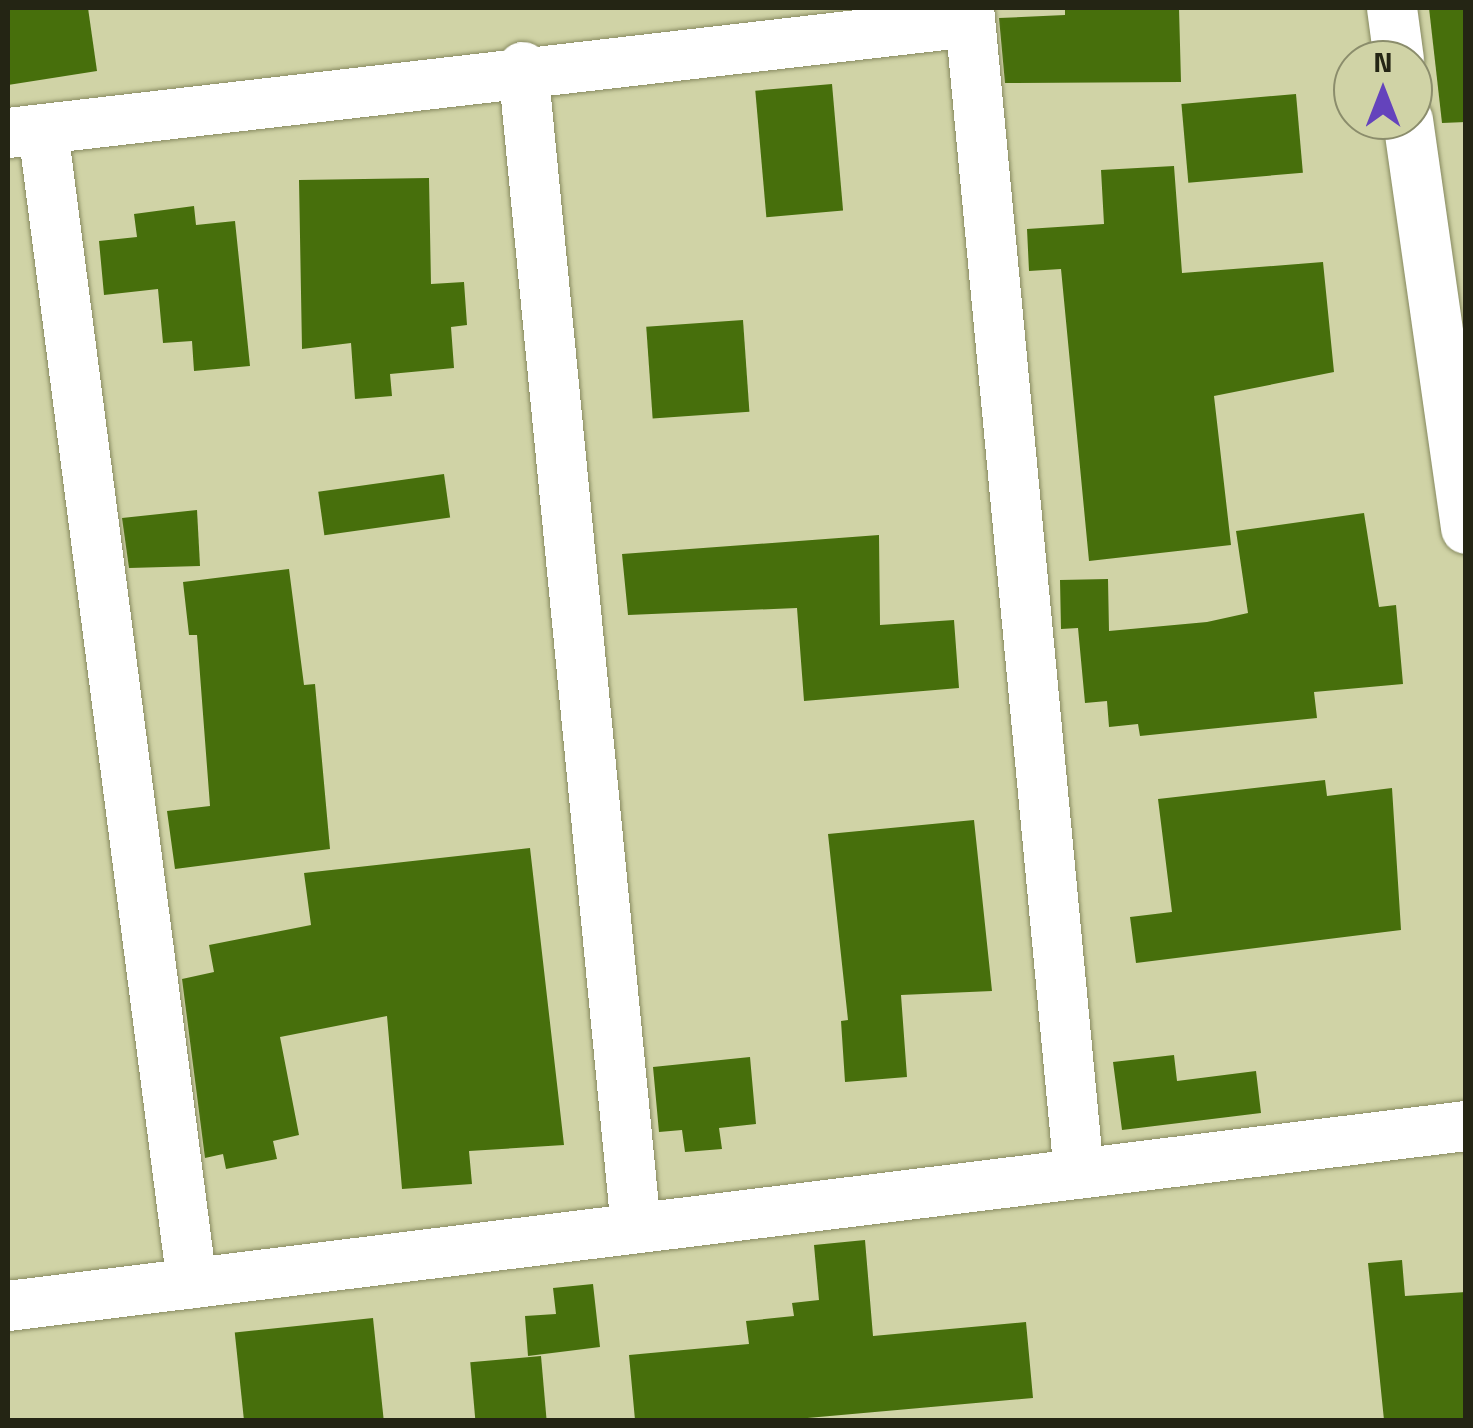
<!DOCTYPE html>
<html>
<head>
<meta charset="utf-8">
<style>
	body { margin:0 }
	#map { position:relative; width:1473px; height:1428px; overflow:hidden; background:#d0d3a6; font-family:"Titillium Web",sans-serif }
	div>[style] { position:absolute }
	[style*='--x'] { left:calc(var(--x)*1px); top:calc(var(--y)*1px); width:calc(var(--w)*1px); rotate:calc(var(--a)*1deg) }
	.building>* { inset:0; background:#476f0c; transform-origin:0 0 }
	.roads { filter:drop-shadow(0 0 2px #86895f) drop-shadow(0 0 2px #86895f) }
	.street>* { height:50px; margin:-25px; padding:0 25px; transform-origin:25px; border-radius:25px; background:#fff }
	span { translate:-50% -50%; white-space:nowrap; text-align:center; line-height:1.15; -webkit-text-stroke:10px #d0d3a6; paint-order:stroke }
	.frame { position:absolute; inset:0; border:10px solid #242514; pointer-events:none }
	.north { position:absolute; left:1333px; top:40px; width:100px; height:100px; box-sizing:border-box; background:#d0d3a6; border:2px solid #8b8d6c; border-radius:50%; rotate:0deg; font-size:28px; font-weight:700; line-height:40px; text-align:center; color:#242514 }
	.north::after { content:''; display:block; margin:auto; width:35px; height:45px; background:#6443bc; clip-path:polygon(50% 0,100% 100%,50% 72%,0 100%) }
</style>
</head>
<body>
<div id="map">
	<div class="building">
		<i style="clip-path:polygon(8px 8px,88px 8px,97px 71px,8px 85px)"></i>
		<i style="clip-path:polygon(1065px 8px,1179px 8px,1181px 82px,1005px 83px,999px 18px,1065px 15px)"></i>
		<i style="clip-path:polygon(1429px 8px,1466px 8px,1466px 122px,1442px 123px)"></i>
		<i style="left:832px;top:84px;width:127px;height:77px;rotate:85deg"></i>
		<i style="left:1296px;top:94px;width:79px;height:115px;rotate:85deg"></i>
		<i style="clip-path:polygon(1174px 166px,1182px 273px,1323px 262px,1334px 372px,1214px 396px,1231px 545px,1089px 561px,1061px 269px,1029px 271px,1027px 229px,1104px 224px,1101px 170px)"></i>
		<i style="clip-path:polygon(429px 178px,431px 284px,464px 282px,467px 325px,451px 327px,454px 368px,390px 374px,392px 396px,355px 399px,351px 343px,302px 349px,299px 180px)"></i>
		<i style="clip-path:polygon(194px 206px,196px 225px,235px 221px,250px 366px,194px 371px,192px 341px,163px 343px,158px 289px,104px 295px,99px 241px,137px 237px,134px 214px)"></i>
		<i style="left:743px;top:320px;width:92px;height:97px;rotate:86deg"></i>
		<i style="left:444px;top:474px;width:44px;height:127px;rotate:82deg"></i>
		<i style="clip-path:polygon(197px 510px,200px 566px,129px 568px,122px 518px)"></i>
		<i style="clip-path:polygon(1364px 513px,1379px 607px,1396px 605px,1403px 684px,1314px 692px,1317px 718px,1140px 736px,1138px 724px,1109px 727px,1107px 701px,1085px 703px,1078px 628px,1061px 629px,1060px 580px,1108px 579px,1109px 631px,1207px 622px,1248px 613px,1236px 531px)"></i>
		<i style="clip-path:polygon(879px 535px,880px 625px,954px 620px,959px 688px,804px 701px,797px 608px,628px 615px,622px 554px)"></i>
		<i style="clip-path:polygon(289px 569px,304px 685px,315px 684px,330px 849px,175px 869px,167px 811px,210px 806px,197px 635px,189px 635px,183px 582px)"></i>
		<i style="clip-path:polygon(1325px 780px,1327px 796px,1392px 788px,1401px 930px,1136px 963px,1130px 917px,1172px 912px,1158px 799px)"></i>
		<i style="clip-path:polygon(974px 820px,992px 991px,901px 995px,907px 1077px,845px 1082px,841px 1021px,848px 1020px,828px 834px)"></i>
		<i style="clip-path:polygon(530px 848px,564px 1145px,469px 1151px,472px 1184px,402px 1189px,387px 1016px,280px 1037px,299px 1135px,273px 1141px,277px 1159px,226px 1169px,223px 1154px,205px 1158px,182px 979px,214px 972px,209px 945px,311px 925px,304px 873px)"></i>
		<i style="clip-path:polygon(1174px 1055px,1177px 1081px,1256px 1071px,1261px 1113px,1122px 1130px,1113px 1062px)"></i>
		<i style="clip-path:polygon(750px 1057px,756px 1124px,719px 1128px,722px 1149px,685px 1152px,682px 1130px,659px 1132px,653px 1067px)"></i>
		<i style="clip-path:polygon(865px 1240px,873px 1336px,1026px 1322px,1033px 1398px,785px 1420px,635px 1420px,629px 1355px,749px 1344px,746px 1321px,794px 1316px,792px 1303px,819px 1300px,814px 1245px)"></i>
		<i style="clip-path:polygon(1402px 1260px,1405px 1296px,1466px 1292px,1466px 1420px,1384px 1420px,1368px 1263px)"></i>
		<i style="clip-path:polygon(593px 1284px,600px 1347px,528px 1356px,525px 1316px,556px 1314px,553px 1288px)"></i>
		<i style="left:373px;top:1318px;width:102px;height:139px;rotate:84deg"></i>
		<i style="left:541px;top:1356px;width:64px;height:71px;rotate:85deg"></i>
	</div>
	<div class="roads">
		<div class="street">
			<i style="--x:969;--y:8;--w:1171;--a:84.61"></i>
			<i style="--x:1392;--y:8;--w:52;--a:82.3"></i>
			<i style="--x:523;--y:67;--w:1166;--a:84.44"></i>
			<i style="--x:1408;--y:120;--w:413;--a:81.9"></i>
			<i style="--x:43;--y:130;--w:1163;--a:82.64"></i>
			<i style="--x:8;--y:133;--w:968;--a:-6.58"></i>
			<i style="--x:8;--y:1306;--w:1469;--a:-7.04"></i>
		</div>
	</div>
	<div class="frame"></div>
	<div class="north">N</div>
</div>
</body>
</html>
